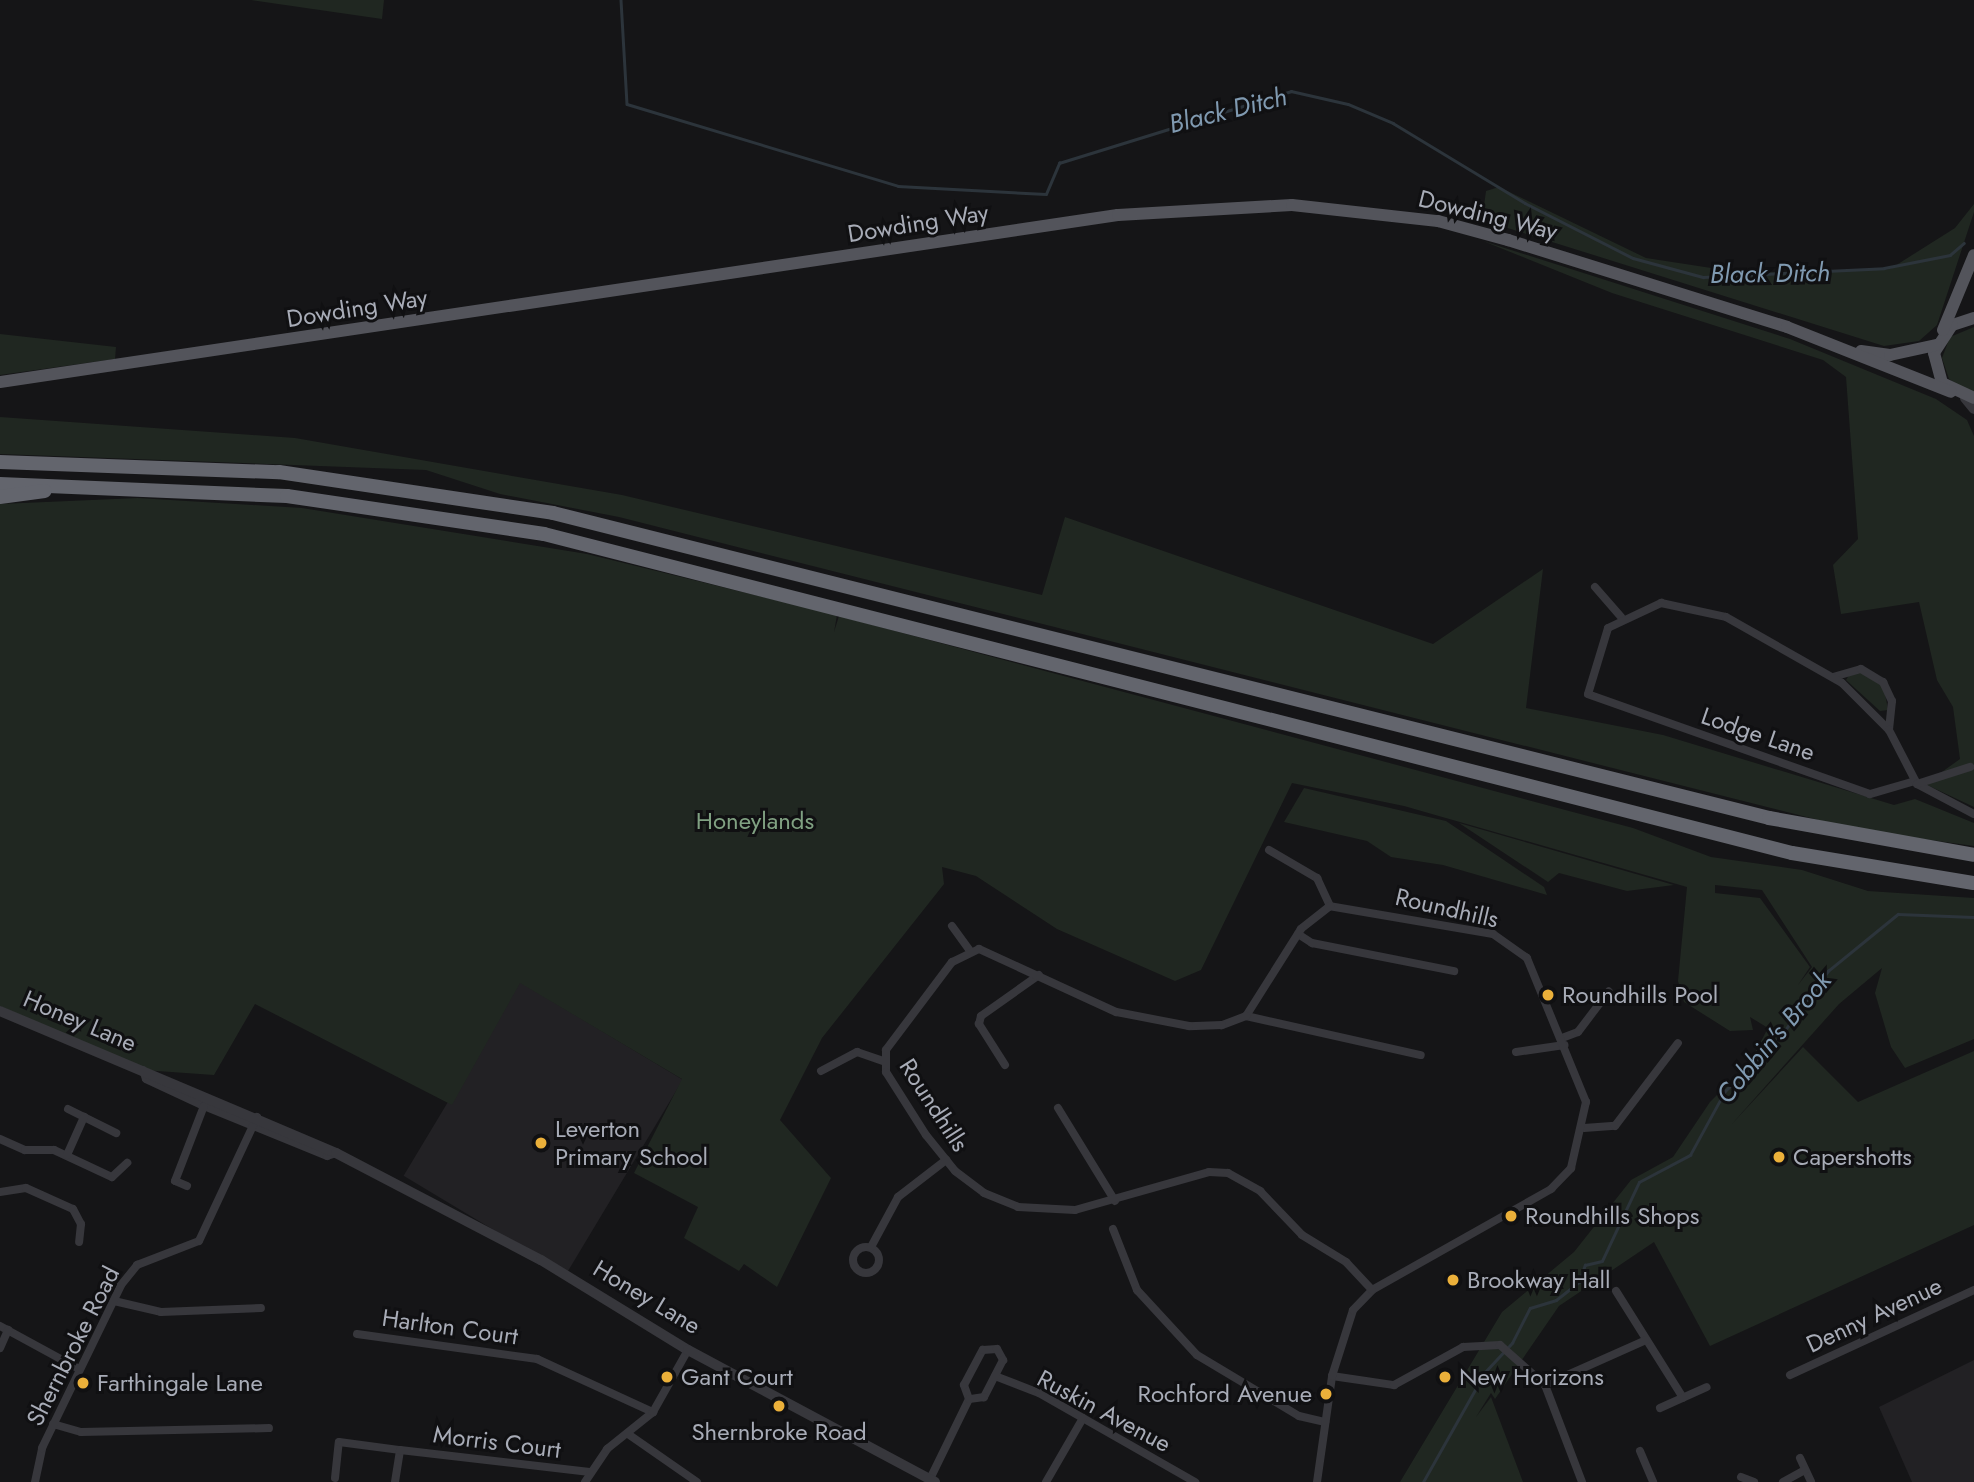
<!DOCTYPE html>
<html>
<head>
<meta charset="utf-8">
<style>
	body { margin:0 }
	#map { position:relative; width:1974px; height:1482px; overflow:hidden; background:#151517; font-family:Jost,sans-serif }
	div>[style] { position:absolute }
	[style*='--x'] { left:calc(var(--x)*1px); top:calc(var(--y)*1px); width:calc(var(--w)*1px); rotate:calc(var(--a)*1deg) }
	.built>* { inset:0; background:#222124; transform-origin:0 0 }
	.green>* { inset:0; background:#202721 }
	.stream>* { height:2.5px; margin:-1.25px; padding:0 1.25px; transform-origin:1.25px; border-radius:1.25px; background:#2c343b }
	.minor>* { height:8px; margin:-4px; padding:0 4px; transform-origin:4px; border-radius:4px; background:#37373c }
	.minor>.ring { margin:-4px; padding:0; box-sizing:content-box; background:none; border:8px solid #37373c; border-radius:50% }
	.tertiary>* { height:10px; margin:-5px; padding:0 5px; transform-origin:5px; border-radius:5px; background:#37373c }
	.primary>* { height:12px; margin:-6px; padding:0 6px; transform-origin:6px; border-radius:6px; background:#53545b }
	.motorway>* { height:14px; margin:-7px; padding:0 7px; transform-origin:7px; border-radius:7px; background:#63656d }
	.dots>* { width:19px; height:19px; translate:-50% -50%; box-sizing:border-box; border:4px solid #101012; border-radius:50% }
	span { translate:-50% -50%; white-space:nowrap; text-align:center; line-height:1.15; -webkit-text-stroke:6px #101012; paint-order:stroke }
	.street-label { font-size:24px; color:#a8acb7 }
	.park-label { font-size:24px; color:#80a182 }
	.poi-label { font-size:24px; color:#a8acb7 }
	.left { translate:0 -50%; text-align:left }
	.right { translate:-100% -50%; text-align:right }
	.water-label { font-size:26px; color:#809ab1; font-style:italic }
</style>
</head>
<body>
<div id="map">
	<div class="built">
		<i style="left:520px;top:982px;width:190px;height:226px;rotate:31deg"></i>
		<i style="clip-path:polygon(1974px 1360px,1974px 1482px,1912px 1482px,1879px 1407px)"></i>
	</div>
	<div class="green">
		<i style="clip-path:polygon(251px 0,384px 0,382px 19px)"></i>
		<i style="clip-path:polygon(1499px 187px,1646px 258px,1744px 273px,1890px 269px,1955px 228px,1974px 204px,1974px 212px,1937px 325px,1919px 341px,1884px 346px,1482px 220px,1486px 191px)"></i>
		<i style="clip-path:polygon(1483px 241px,1790px 339px,1936px 399px,1967px 420px,1974px 436px,1974px 807px,1925px 784px,1960px 759px,1953px 707px,1937px 680px,1919px 602px,1841px 614px,1833px 565px,1858px 539px,1846px 377px,1823px 360px,1612px 293px)"></i>
		<i style="clip-path:polygon(1974px 327px,1974px 391px,1968px 391px,1949px 379px,1942px 358px,1950px 337px)"></i>
		<i style="clip-path:polygon(0 334px,116px 347px,115px 359px,0 375px)"></i>
		<i style="clip-path:polygon(0 417px,295px 438px,622px 495px,1042px 595px,1065px 517px,1433px 644px,1543px 569px,1526px 708px,1663px 735px,1894px 805px,1915px 799px,1974px 823px,1974px 846px,1858px 830px,619px 517px,500px 494px,426px 470px,0 454px)"></i>
		<i style="clip-path:polygon(evenodd,138px 498px,302px 508px,587px 554px,837px 615px,834px 632px,839px 616px,1633px 828px,1711px 857px,1802px 870px,1868px 891px,1974px 898px,1974px 1039px,1905px 1068px,1891px 1047px,1875px 993px,1882px 968px,1839px 1004px,1731px 1125px,1803px 1047px,1858px 1102px,1974px 1051px,1974px 1225px,1710px 1346px,1654px 1242px,1559px 1306px,1495px 1399px,1491px 1393px,1476px 1417px,1491px 1397px,1523px 1482px,1400px 1482px,1502px 1312px,1574px 1252px,1631px 1180px,1673px 1157px,1710px 1102px,1750px 1062px,1768px 1028px,1750px 1017px,1753px 1030px,1730px 1031px,1684px 1002px,1678px 981px,1687px 887px,1404px 806px,1292px 783px,1201px 970px,1175px 981px,1057px 929px,976px 876px,942px 867px,944px 884px,822px 1038px,780px 1120px,831px 1178px,777px 1287px,744px 1264px,739px 1271px,684px 1238px,698px 1207px,634px 1173px,682px 1079px,520px 983px,452px 1105px,255px 1004px,214px 1075px,143px 1070px,0 1006px,0 504px,138px 498px,1715px 885px,1762px 890px,1812px 967px,1798px 985px,1810px 967px,1760px 898px,1715px 893px,1715px 885px)"></i>
		<i style="clip-path:polygon(1851px 672px,1869px 674px,1884px 688px,1888px 710px,1880px 711px,1846px 680px)"></i>
		<i style="clip-path:polygon(1304px 788px,1446px 821px,1544px 887px,1547px 895px,1443px 865px,1391px 857px,1367px 841px,1284px 822px)"></i>
		<i style="clip-path:polygon(1459px 823px,1674px 885px,1627px 891px,1559px 873px,1548px 882px)"></i>
	</div>
	<div class="stream">
		<i style="--x:621;--y:0;--w:104;--a:86.7"></i>
		<i style="--x:627;--y:104;--w:283;--a:16.8"></i>
		<i style="--x:898;--y:186;--w:148;--a:3.1"></i>
		<i style="--x:1046;--y:194;--w:34;--a:-67"></i>
		<i style="--x:1059;--y:163;--w:243;--a:-17.2"></i>
		<i style="--x:1291;--y:91;--w:58;--a:12.8"></i>
		<i style="--x:1348;--y:104;--w:49;--a:22.9"></i>
		<i style="--x:1393;--y:123;--w:154;--a:31.2"></i>
		<i style="--x:1525;--y:203;--w:121;--a:27"></i>
		<i style="--x:1633;--y:258;--w:73;--a:15.2"></i>
		<i style="--x:1703;--y:277;--w:181;--a:-2.8"></i>
		<i style="--x:1884;--y:268;--w:67;--a:-11.1"></i>
		<i style="--x:1950;--y:255;--w:18;--a:-41"></i>
		<i style="--x:1423;--y:1482;--w:126;--a:-60.6"></i>
		<i style="--x:1485;--y:1372;--w:40;--a:-47"></i>
		<i style="--x:1512;--y:1343;--w:39;--a:-63"></i>
		<i style="--x:1530;--y:1308;--w:27;--a:-17"></i>
		<i style="--x:1556;--y:1300;--w:29;--a:-38"></i>
		<i style="--x:1579;--y:1282;--w:18;--a:-71"></i>
		<i style="--x:1585;--y:1265;--w:17;--a:-13"></i>
		<i style="--x:1602;--y:1261;--w:87;--a:-64.9"></i>
		<i style="--x:1639;--y:1182;--w:58;--a:-27.9"></i>
		<i style="--x:1690;--y:1155;--w:73;--a:-61.3"></i>
		<i style="--x:1725;--y:1091;--w:77;--a:-44.5"></i>
		<i style="--x:1780;--y:1037;--w:82;--a:-54"></i>
		<i style="--x:1828;--y:971;--w:90;--a:-39.2"></i>
		<i style="--x:1898;--y:914;--w:76;--a:2.3"></i>
	</div>
	<div class="minor">
		<i style="--x:1595;--y:587;--w:40;--a:49"></i>
		<i style="--x:1833;--y:677;--w:29;--a:-16"></i>
		<i style="--x:1861;--y:669;--w:26;--a:31"></i>
		<i style="--x:1883;--y:682;--w:21;--a:65"></i>
		<i style="--x:1892;--y:701;--w:29;--a:96"></i>
		<i style="--x:1915;--y:781;--w:47;--a:163.9"></i>
		<i style="--x:1870;--y:794;--w:299;--a:-160.5"></i>
		<i style="--x:1588;--y:694;--w:69;--a:-73.1"></i>
		<i style="--x:1608;--y:628;--w:59;--a:-25.3"></i>
		<i style="--x:1661;--y:603;--w:66;--a:12.2"></i>
		<i style="--x:1726;--y:617;--w:133;--a:29.6"></i>
		<i style="--x:1842;--y:683;--w:66;--a:45"></i>
		<i style="--x:1889;--y:730;--w:61;--a:62.6"></i>
		<i style="--x:1917;--y:784;--w:64;--a:27.8"></i>
		<i style="--x:1917;--y:784;--w:56;--a:-17.8"></i>
		<i style="--x:1269;--y:850;--w:56;--a:30.3"></i>
		<i style="--x:1317;--y:878;--w:31;--a:65"></i>
		<i style="--x:952;--y:926;--w:31;--a:54"></i>
		<i style="--x:1298;--y:934;--w:17;--a:33"></i>
		<i style="--x:1312;--y:943;--w:145;--a:11.2"></i>
		<i style="--x:1246;--y:1016;--w:179;--a:12.6"></i>
		<i style="--x:1562;--y:1038;--w:17;--a:-21"></i>
		<i style="--x:1578;--y:1032;--w:51;--a:-52.9"></i>
		<i style="--x:1516;--y:1052;--w:49;--a:-8.3"></i>
		<i style="--x:1005;--y:1065;--w:49;--a:-122.4"></i>
		<i style="--x:979;--y:1024;--w:8;--a:-76"></i>
		<i style="--x:981;--y:1016;--w:71;--a:-35.3"></i>
		<i style="--x:143;--y:1070;--w:9;--a:72"></i>
		<i style="--x:146;--y:1079;--w:64;--a:25"></i>
		<i style="--x:204;--y:1106;--w:133;--a:22.1"></i>
		<i style="--x:327;--y:1156;--w:9;--a:-18"></i>
		<i style="--x:821;--y:1071;--w:41;--a:-27.8"></i>
		<i style="--x:857;--y:1052;--w:28;--a:19"></i>
		<i style="--x:1058;--y:1108;--w:109;--a:58.5"></i>
		<i style="--x:68;--y:1109;--w:54;--a:26.6"></i>
		<i style="--x:1584;--y:1128;--w:31;--a:-4"></i>
		<i style="--x:1615;--y:1126;--w:104;--a:-52.8"></i>
		<i style="--x:0;--y:1139;--w:27;--a:24"></i>
		<i style="--x:25;--y:1150;--w:29;--a:0"></i>
		<i style="--x:54;--y:1150;--w:64;--a:25"></i>
		<i style="--x:112;--y:1177;--w:21;--a:-43"></i>
		<i style="--x:67;--y:1155;--w:42;--a:-65.9"></i>
		<i style="--x:187;--y:1186;--w:13;--a:-157"></i>
		<i style="--x:175;--y:1181;--w:80;--a:-68.9"></i>
		<i style="--x:0;--y:1192;--w:26;--a:-9"></i>
		<i style="--x:26;--y:1188;--w:51;--a:24.1"></i>
		<i style="--x:73;--y:1209;--w:17;--a:62"></i>
		<i style="--x:81;--y:1224;--w:18;--a:96"></i>
		<i style="--x:1113;--y:1229;--w:66;--a:68.5"></i>
		<i style="--x:1137;--y:1290;--w:88;--a:47.3"></i>
		<i style="--x:1197;--y:1355;--w:119;--a:30.9"></i>
		<i style="--x:1299;--y:1416;--w:27;--a:13"></i>
		<i class="ring" style="left:853px;top:1247px;width:18px;height:18px"></i>
		<i style="--x:871;--y:1247;--w:57;--a:-61.6"></i>
		<i style="--x:898;--y:1197;--w:61;--a:-37.6"></i>
		<i style="--x:1616;--y:1291;--w:126;--a:57.9"></i>
		<i style="--x:114;--y:1301;--w:48;--a:13.2"></i>
		<i style="--x:161;--y:1312;--w:100;--a:-2.3"></i>
		<i style="--x:0;--y:1326;--w:90;--a:28.6"></i>
		<i style="--x:357;--y:1334;--w:182;--a:7.9"></i>
		<i style="--x:537;--y:1359;--w:128;--a:24.6"></i>
		<i style="--x:0;--y:1348;--w:20;--a:-66"></i>
		<i style="--x:1790;--y:1375;--w:203;--a:-24.8"></i>
		<i style="--x:995;--y:1376;--w:47;--a:21.1"></i>
		<i style="--x:1039;--y:1393;--w:180;--a:29.7"></i>
		<i style="--x:1332;--y:1376;--w:63;--a:8.3"></i>
		<i style="--x:1394;--y:1385;--w:79;--a:-28.8"></i>
		<i style="--x:1463;--y:1347;--w:37;--a:-3"></i>
		<i style="--x:1500;--y:1345;--w:60;--a:41.6"></i>
		<i style="--x:1545;--y:1385;--w:104;--a:69.1"></i>
		<i style="--x:1545;--y:1385;--w:111;--a:-24"></i>
		<i style="--x:1660;--y:1408;--w:51;--a:-24.1"></i>
		<i style="--x:53;--y:1424;--w:29;--a:16"></i>
		<i style="--x:81;--y:1432;--w:188;--a:-1.2"></i>
		<i style="--x:628;--y:1434;--w:84;--a:34.8"></i>
		<i style="--x:1640;--y:1451;--w:34;--a:67"></i>
		<i style="--x:1800;--y:1458;--w:26;--a:65"></i>
		<i style="--x:1741;--y:1477;--w:14;--a:21"></i>
		<i style="--x:335;--y:1478;--w:36;--a:-84"></i>
		<i style="--x:339;--y:1442;--w:62;--a:7.5"></i>
		<i style="--x:930;--y:1479;--w:89;--a:-64"></i>
		<i style="--x:969;--y:1399;--w:15;--a:-110"></i>
		<i style="--x:964;--y:1385;--w:40;--a:-62"></i>
		<i style="--x:983;--y:1350;--w:14;--a:-4"></i>
		<i style="--x:997;--y:1349;--w:13;--a:61"></i>
		<i style="--x:1003;--y:1360;--w:42;--a:117.2"></i>
		<i style="--x:984;--y:1397;--w:15;--a:172"></i>
		<i style="--x:35;--y:1482;--w:35;--a:-78"></i>
		<i style="--x:42;--y:1448;--w:181;--a:-64.1"></i>
		<i style="--x:121;--y:1285;--w:26;--a:-51"></i>
		<i style="--x:137;--y:1265;--w:66;--a:-21.2"></i>
		<i style="--x:199;--y:1241;--w:137;--a:-64.9"></i>
		<i style="--x:395;--y:1482;--w:32;--a:-81"></i>
		<i style="--x:400;--y:1450;--w:191;--a:6.6"></i>
		<i style="--x:585;--y:1482;--w:40;--a:-56"></i>
		<i style="--x:607;--y:1449;--w:59;--a:-38.8"></i>
		<i style="--x:653;--y:1412;--w:71;--a:-60.6"></i>
		<i style="--x:1046;--y:1482;--w:74;--a:-60"></i>
		<i style="--x:1317;--y:1482;--w:107;--a:-81.9"></i>
		<i style="--x:1332;--y:1376;--w:69;--a:-72.3"></i>
		<i style="--x:1353;--y:1310;--w:28;--a:-46"></i>
		<i style="--x:1372;--y:1290;--w:206;--a:-29.4"></i>
		<i style="--x:1551;--y:1189;--w:29;--a:-46"></i>
		<i style="--x:1571;--y:1168;--w:68;--a:-77.2"></i>
		<i style="--x:1586;--y:1102;--w:156;--a:-112.3"></i>
		<i style="--x:1527;--y:958;--w:42;--a:-144.8"></i>
		<i style="--x:1493;--y:934;--w:165;--a:-170.3"></i>
		<i style="--x:1330;--y:906;--w:37;--a:142"></i>
		<i style="--x:1301;--y:929;--w:103;--a:122.3"></i>
		<i style="--x:1246;--y:1016;--w:26;--a:159"></i>
		<i style="--x:1222;--y:1025;--w:33;--a:178"></i>
		<i style="--x:1189;--y:1026;--w:74;--a:-169.1"></i>
		<i style="--x:1116;--y:1012;--w:151;--a:-155.3"></i>
		<i style="--x:979;--y:949;--w:30;--a:154"></i>
		<i style="--x:952;--y:962;--w:110;--a:126.9"></i>
		<i style="--x:886;--y:1050;--w:22;--a:90"></i>
		<i style="--x:886;--y:1072;--w:75;--a:57.6"></i>
		<i style="--x:926;--y:1135;--w:46;--a:51.1"></i>
		<i style="--x:955;--y:1171;--w:36;--a:37"></i>
		<i style="--x:984;--y:1193;--w:37;--a:22"></i>
		<i style="--x:1018;--y:1207;--w:57;--a:3"></i>
		<i style="--x:1075;--y:1210;--w:139;--a:-15.8"></i>
		<i style="--x:1209;--y:1172;--w:19;--a:3"></i>
		<i style="--x:1228;--y:1173;--w:37;--a:29"></i>
		<i style="--x:1260;--y:1191;--w:61;--a:46.3"></i>
		<i style="--x:1302;--y:1235;--w:52;--a:31.5"></i>
		<i style="--x:1346;--y:1262;--w:38;--a:47"></i>
		<i style="--x:1783;--y:1482;--w:25;--a:-29"></i>
	</div>
	<div class="tertiary">
		<i style="--x:1965;--y:398;--w:14;--a:51"></i>
		<i style="--x:0;--y:1011;--w:365;--a:22.9"></i>
		<i style="--x:336;--y:1153;--w:231;--a:27.6"></i>
		<i style="--x:541;--y:1260;--w:172;--a:31.5"></i>
		<i style="--x:688;--y:1350;--w:280;--a:28.1"></i>
	</div>
	<div class="primary">
		<i style="--x:1974;--y:318;--w:23;--a:162"></i>
		<i style="--x:1952;--y:325;--w:33;--a:123"></i>
		<i style="--x:1934;--y:353;--w:31;--a:75"></i>
		<i style="--x:1942;--y:383;--w:35;--a:25"></i>
		<i style="--x:1943;--y:330;--w:81;--a:-67.5"></i>
		<i style="--x:1861;--y:351;--w:29;--a:8"></i>
		<i style="--x:1890;--y:355;--w:47;--a:-12.3"></i>
		<i style="--x:0;--y:382;--w:1130;--a:-8.5"></i>
		<i style="--x:1118;--y:215;--w:174;--a:-3.3"></i>
		<i style="--x:1292;--y:205;--w:147;--a:6.3"></i>
		<i style="--x:1438;--y:221;--w:73;--a:15.2"></i>
		<i style="--x:1508;--y:240;--w:292;--a:17.3"></i>
		<i style="--x:1787;--y:327;--w:176;--a:21.6"></i>
	</div>
	<div class="motorway">
		<i style="--x:0;--y:462;--w:279;--a:2.1"></i>
		<i style="--x:279;--y:472;--w:277;--a:8.5"></i>
		<i style="--x:553;--y:513;--w:1254;--a:14.08"></i>
		<i style="--x:1769;--y:818;--w:208;--a:10.2"></i>
		<i style="--x:0;--y:484;--w:287;--a:2.4"></i>
		<i style="--x:287;--y:496;--w:260;--a:8.4"></i>
		<i style="--x:544;--y:534;--w:1288;--a:14.34"></i>
		<i style="--x:1792;--y:853;--w:184;--a:9.4"></i>
		<i style="--x:0;--y:497;--w:45;--a:-7.6"></i>
	</div>
	<div class="dots">
		<i style="left:1548px;top:995px;background:#ebb03a"></i>
		<i style="left:541px;top:1143px;background:#ebb03a"></i>
		<i style="left:1779px;top:1157px;background:#ebb03a"></i>
		<i style="left:1511px;top:1216px;background:#ebb03a"></i>
		<i style="left:1453px;top:1280px;background:#ebb03a"></i>
		<i style="left:667px;top:1377px;background:#ebb03a"></i>
		<i style="left:1445px;top:1377px;background:#ebb03a"></i>
		<i style="left:83px;top:1383px;background:#ebb03a"></i>
		<i style="left:1326px;top:1394px;background:#ebb03a"></i>
		<i style="left:779px;top:1406px;background:#ebb03a"></i>
	</div>
	<div class="street-label">
		<span style="left:1488px;top:215px;rotate:14deg">Dowding Way</span>
		<span style="left:918px;top:223px;rotate:-9deg">Dowding Way</span>
		<span style="left:357px;top:308px;rotate:-9deg">Dowding Way</span>
		<span style="left:1758px;top:734px;rotate:19deg">Lodge Lane</span>
		<span style="left:1447px;top:908px;rotate:13deg">Roundhills</span>
		<span style="left:80px;top:1021px;rotate:23deg">Honey Lane</span>
		<span style="left:934px;top:1105px;rotate:57deg">Roundhills</span>
		<span style="left:647px;top:1297px;rotate:31deg">Honey Lane</span>
		<span style="left:1874px;top:1315px;rotate:-25deg">Denny Avenue</span>
		<span style="left:450px;top:1327px;rotate:8deg">Harlton Court</span>
		<span style="left:73px;top:1346px;rotate:-63deg">Shernbroke Road</span>
		<span style="left:1104px;top:1411px;rotate:28deg">Ruskin Avenue</span>
		<span style="left:497px;top:1442px;rotate:7deg">Morris Court</span>
	</div>
	<div class="park-label">
		<span style="left:755px;top:821px">Honeylands</span>
	</div>
	<div class="poi-label">
		<span class="left" style="left:1562px;top:995px">Roundhills Pool</span>
		<span class="left" style="left:555px;top:1143px">Leverton<br>Primary School</span>
		<span class="left" style="left:1793px;top:1157px">Capershotts</span>
		<span class="left" style="left:1525px;top:1216px">Roundhills Shops</span>
		<span class="left" style="left:1467px;top:1280px">Brookway Hall</span>
		<span class="left" style="left:681px;top:1377px">Gant Court</span>
		<span class="left" style="left:1459px;top:1377px">New Horizons</span>
		<span class="left" style="left:97px;top:1383px">Farthingale Lane</span>
		<span class="right" style="left:1312px;top:1394px">Rochford Avenue</span>
		<span style="left:779px;top:1432px">Shernbroke Road</span>
	</div>
	<div class="water-label">
		<span style="left:1228px;top:111px;rotate:-14deg">Black Ditch</span>
		<span style="left:1770px;top:274px;rotate:-1deg">Black Ditch</span>
		<span style="left:1774px;top:1038px;rotate:-50deg">Cobbin's Brook</span>
	</div>
</div>
</body>
</html>
